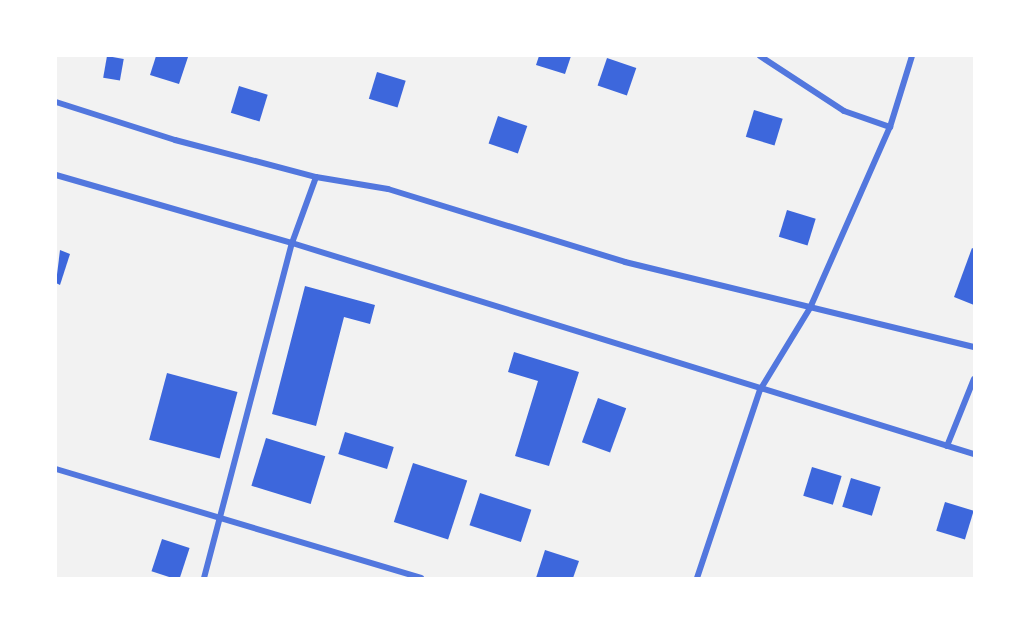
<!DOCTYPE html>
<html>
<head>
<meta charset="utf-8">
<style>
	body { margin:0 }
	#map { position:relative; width:1030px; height:634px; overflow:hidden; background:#f2f2f2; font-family:Barlow,sans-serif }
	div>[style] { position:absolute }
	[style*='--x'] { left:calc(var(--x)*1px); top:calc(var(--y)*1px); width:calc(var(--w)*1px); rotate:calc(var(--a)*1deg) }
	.building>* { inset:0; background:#3d67dc; transform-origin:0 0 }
	.minor>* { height:6px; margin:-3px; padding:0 3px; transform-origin:3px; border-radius:3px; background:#5277de }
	span { translate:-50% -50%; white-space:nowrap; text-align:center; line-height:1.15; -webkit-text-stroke:6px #fff; paint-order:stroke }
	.frame { position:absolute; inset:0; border:57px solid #fff; pointer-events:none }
</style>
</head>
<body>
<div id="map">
	<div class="building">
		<i style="left:107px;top:56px;width:17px;height:22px;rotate:10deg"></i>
		<i style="clip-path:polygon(156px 56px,188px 57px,179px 84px,150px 75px)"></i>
		<i style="clip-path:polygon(539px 56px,571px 56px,565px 74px,536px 65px)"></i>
		<i style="left:607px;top:58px;width:31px;height:29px;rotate:19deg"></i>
		<i style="left:377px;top:72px;width:30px;height:28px;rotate:17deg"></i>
		<i style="left:239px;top:86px;width:30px;height:28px;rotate:17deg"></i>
		<i style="left:754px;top:110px;width:30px;height:28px;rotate:17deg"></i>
		<i style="left:498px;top:116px;width:31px;height:29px;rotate:19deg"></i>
		<i style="left:787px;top:210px;width:30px;height:28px;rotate:17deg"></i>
		<i style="clip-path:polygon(972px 248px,974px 249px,974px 305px,954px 297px)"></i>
		<i style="clip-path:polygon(60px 250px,70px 254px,60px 285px,56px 283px)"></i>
		<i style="clip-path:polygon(305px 286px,375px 305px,370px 324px,344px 317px,316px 426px,272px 414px)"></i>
		<i style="clip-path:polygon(514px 352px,579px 372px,549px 466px,515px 456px,538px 381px,508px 372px)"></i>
		<i style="left:167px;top:373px;width:73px;height:69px;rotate:15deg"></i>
		<i style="left:598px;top:398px;width:30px;height:47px;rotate:20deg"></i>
		<i style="left:345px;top:432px;width:51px;height:23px;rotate:17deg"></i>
		<i style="left:266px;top:438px;width:62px;height:50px;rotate:17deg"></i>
		<i style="left:413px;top:463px;width:57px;height:62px;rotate:18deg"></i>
		<i style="left:812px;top:467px;width:31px;height:30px;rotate:17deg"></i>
		<i style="left:851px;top:478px;width:31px;height:30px;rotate:17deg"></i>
		<i style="left:480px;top:493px;width:54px;height:34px;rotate:18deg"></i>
		<i style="left:945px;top:502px;width:30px;height:30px;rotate:17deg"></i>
		<i style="left:162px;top:539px;width:29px;height:34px;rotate:18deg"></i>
		<i style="clip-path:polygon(545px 550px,579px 561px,573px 578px,536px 578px)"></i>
	</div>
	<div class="minor">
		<i style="--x:760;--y:56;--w:100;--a:33.2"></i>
		<i style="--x:844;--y:111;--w:49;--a:19.2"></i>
		<i style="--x:56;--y:102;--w:125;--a:17.7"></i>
		<i style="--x:175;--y:140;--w:146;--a:14.7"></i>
		<i style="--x:316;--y:177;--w:73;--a:9.5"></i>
		<i style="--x:388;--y:189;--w:248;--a:17.1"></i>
		<i style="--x:625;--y:262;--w:359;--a:13.7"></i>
		<i style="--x:56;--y:175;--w:246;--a:16.1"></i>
		<i style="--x:292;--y:243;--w:714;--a:17.19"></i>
		<i style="--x:947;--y:446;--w:72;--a:-68.1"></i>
		<i style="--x:56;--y:469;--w:381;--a:16.6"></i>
		<i style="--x:204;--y:578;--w:346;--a:-75.3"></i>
		<i style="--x:292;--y:243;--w:70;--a:-70"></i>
		<i style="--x:697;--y:578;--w:198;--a:-71.5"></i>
		<i style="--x:760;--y:390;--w:96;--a:-58.6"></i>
		<i style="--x:810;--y:308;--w:198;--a:-66.2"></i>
		<i style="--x:890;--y:127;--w:74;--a:-72.8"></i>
	</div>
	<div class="frame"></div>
</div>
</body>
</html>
